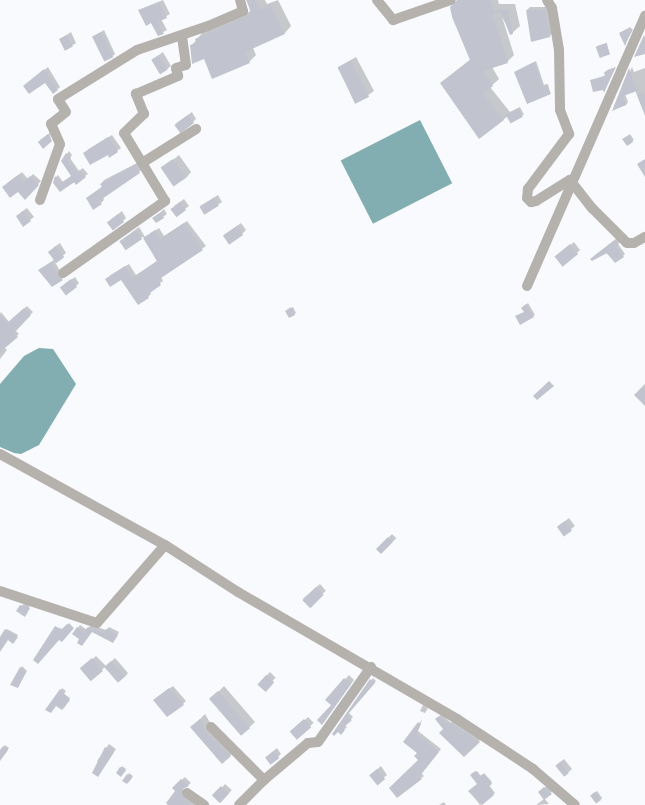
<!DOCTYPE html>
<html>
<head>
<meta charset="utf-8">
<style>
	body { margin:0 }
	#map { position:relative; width:645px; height:805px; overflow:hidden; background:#f9fafe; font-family:Poppins,sans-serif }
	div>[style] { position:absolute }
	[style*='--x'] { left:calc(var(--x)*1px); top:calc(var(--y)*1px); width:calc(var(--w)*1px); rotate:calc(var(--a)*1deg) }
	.water>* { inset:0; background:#82adb1; transform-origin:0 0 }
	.shadow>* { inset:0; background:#0003; transform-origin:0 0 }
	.building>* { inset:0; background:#c1c4ce; transform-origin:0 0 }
	.street>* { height:10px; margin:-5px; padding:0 5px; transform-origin:5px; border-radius:5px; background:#b5b2ae }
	span { translate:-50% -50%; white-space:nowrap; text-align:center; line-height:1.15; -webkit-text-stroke:3px #fff; paint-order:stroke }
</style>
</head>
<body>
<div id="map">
	<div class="water">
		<i style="left:420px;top:120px;width:71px;height:89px;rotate:63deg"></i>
		<i style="clip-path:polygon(39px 348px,53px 349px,76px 384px,39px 445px,21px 454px,14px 453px,0 447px,0 384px,24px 356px)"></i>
	</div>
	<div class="shadow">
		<i style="clip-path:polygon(163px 0,170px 14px,161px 19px,167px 30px,158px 35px,152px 22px,139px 10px)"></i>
		<i style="clip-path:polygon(246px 0,265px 0,267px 4px,278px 0,291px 26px,285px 33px,253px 48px,256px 55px,249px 62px,205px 58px,191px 46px,203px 32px,251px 11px)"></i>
		<i style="clip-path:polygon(458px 0,498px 0,499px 4px,515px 4px,520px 26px,511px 34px,502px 17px,514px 55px,507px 62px,492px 67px,499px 79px,490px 87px,510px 112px,520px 107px,524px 115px,508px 116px,480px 138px,441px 83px,471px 59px)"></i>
		<i style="clip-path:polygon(530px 7px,549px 7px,553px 32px,550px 36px,527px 10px)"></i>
		<i style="clip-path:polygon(630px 27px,633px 30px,625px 44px,620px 33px)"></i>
		<i style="clip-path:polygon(104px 30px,115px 54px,113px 56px,93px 37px)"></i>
		<i style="clip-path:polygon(71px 32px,76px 43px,65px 50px,60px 39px)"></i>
		<i style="clip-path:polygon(645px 35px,645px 53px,636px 55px)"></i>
		<i style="clip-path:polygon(607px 43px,609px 53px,597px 47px,598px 46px)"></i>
		<i style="clip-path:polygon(163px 52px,171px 66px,160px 74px,152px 60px)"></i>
		<i style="clip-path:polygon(356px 57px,374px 91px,355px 104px,338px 67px)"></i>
		<i style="clip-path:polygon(536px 61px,544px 85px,548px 84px,550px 94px,515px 72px)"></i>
		<i style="clip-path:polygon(48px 67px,60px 87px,58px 89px,45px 82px,27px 84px)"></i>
		<i style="clip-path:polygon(616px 67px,604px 91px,591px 81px,606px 75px,607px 70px)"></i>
		<i style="clip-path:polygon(632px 67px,634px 72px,645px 68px,645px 116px,635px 90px,625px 94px,628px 102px,626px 105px,613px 109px)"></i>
		<i style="clip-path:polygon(192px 112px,196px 119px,193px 122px,175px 124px)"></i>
		<i style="clip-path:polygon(50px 133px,51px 141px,40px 140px)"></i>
		<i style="clip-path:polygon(630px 134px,634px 140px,632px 141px,625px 138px)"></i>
		<i style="clip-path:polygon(112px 135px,121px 148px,117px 151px,108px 153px,87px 150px)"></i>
		<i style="clip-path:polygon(69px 151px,72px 155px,70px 158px,79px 171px,83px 168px,88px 174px,60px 191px,54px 183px,56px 177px,58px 175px,63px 182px,72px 176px,62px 161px)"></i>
		<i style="clip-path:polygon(179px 155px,191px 172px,186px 178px,163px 168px)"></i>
		<i style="clip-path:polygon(139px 162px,143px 169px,103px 197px,104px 200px,101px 203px,87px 198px,103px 186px,101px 184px,104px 180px)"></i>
		<i style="clip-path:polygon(22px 172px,28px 179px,33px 174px,41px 181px,25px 198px,18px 190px,6px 184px)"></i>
		<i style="clip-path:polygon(218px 195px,222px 202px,204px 214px,200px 206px)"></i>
		<i style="clip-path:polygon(184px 199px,189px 206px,185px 209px,174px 206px)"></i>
		<i style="clip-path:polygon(27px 208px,34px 217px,30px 220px,20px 213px)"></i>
		<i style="clip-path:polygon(164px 209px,167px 214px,156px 222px,154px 218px)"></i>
		<i style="clip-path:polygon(122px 211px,126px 218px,123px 221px,108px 222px)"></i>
		<i style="clip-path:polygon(187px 221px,206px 246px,161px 277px,163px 281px,150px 291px,151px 294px,148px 297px,121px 278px,109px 276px,129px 264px,136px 275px,157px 261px,144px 237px,123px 239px,139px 227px,145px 237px,159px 228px,164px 236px)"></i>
		<i style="clip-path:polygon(241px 223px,246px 230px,242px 234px,224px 235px)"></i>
		<i style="clip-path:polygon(617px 238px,620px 241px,618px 244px,625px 254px,616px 262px,606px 253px,594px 256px)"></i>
		<i style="clip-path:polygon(574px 242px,580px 250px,577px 253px,556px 257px)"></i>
		<i style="clip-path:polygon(60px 243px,66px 253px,55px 262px,61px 273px,66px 276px,52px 286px,40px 270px,55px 259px,53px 248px)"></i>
		<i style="clip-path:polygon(75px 277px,79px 283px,76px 286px,61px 287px)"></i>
		<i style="clip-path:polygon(528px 303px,535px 315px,520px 324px,518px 315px,525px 312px,522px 308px)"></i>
		<i style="clip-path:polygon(27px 306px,33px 312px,15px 330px,19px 334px,4px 347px,7px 350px,0 359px,0 314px,1px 312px,9px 322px)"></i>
		<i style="clip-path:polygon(293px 307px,296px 313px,289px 317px,288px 310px)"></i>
		<i style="left:569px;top:518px;width:10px;height:14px;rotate:53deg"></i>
		<i style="left:392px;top:534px;width:6px;height:21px;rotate:45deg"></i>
		<i style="left:320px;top:584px;width:9px;height:23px;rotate:49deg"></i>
		<i style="clip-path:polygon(25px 602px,31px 604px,25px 615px,18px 611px)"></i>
		<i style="clip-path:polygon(69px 623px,74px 628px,62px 641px,59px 638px,56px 627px,63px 629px)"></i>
		<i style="clip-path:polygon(80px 625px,87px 630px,91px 625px,106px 630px,109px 627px,119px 632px,113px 642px,92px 631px,81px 639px,73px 634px)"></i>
		<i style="clip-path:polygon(7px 629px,18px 635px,14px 641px,6px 630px)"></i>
		<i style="clip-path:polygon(96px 656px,106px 666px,115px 658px,128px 673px,125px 677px,106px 666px,91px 680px,82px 669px)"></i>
		<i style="clip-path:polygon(22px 666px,27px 671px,19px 685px,12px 684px)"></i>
		<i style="left:270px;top:672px;width:8px;height:17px;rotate:45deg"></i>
		<i style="clip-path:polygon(349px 675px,354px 680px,322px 724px,332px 705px,327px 700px)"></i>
		<i style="clip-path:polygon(373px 678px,376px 681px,349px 713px,353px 717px,344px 725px,347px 727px,341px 733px,338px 730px,333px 734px)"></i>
		<i style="clip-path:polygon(173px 686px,186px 701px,183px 704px,158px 697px)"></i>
		<i style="clip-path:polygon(224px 686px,255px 722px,241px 735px,216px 694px)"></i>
		<i style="clip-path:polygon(62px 688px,66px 691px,64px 694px,70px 698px,64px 708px,56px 705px,47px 709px)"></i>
		<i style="clip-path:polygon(423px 705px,428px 708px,425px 713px,420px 711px)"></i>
		<i style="clip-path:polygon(205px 714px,212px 726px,236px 750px,222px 763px,197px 722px)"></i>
		<i style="clip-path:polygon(441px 714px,450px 722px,455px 722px,481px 739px,464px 756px,445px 729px,439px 717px)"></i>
		<i style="left:308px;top:717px;width:8px;height:23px;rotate:45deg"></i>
		<i style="clip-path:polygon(422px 720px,418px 731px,441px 749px,421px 773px,424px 776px,397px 797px,419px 760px,418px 753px,404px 741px)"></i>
		<i style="clip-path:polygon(109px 744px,116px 749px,98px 776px,100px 763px,97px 761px)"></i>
		<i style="clip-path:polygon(5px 745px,9px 748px,5px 754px,0 753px)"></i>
		<i style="clip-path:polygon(277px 748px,281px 754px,278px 757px,266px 757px)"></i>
		<i style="clip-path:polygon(564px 759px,572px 769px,564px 776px,560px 762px)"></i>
		<i style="clip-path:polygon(122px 766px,126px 769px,122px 774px,117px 773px)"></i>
		<i style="clip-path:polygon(381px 766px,387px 775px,377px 783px,374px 772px)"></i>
		<i style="clip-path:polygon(477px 771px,481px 776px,484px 773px,492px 782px,489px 785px,495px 793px,480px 805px,470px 792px,478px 784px,471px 775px)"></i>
		<i style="clip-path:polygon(129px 773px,133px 776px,129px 782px,128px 775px)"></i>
		<i style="clip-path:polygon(185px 777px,191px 783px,183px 789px,197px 805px,171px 805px,177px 791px,173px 788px)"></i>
		<i style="left:225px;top:784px;width:9px;height:17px;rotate:41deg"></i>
		<i style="clip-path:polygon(548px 785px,554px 790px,544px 798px,549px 804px,536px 805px,544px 799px,543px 789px)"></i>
		<i style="left:597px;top:791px;width:9px;height:8px;rotate:54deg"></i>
		<i style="clip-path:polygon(444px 802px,446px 805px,439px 805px)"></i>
	</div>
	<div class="building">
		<i style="clip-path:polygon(247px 0,255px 0,260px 10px,271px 5px,285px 34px,245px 52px,250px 63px,212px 79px,204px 59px,192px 64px,190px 45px,197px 43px,195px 39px,251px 14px)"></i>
		<i style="clip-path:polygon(457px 0,490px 0,493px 10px,508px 10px,513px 34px,510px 35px,501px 12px,493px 15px,508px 63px,483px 71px,493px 86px,483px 93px,504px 120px,479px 139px,440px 83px,470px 60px,452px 17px,450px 7px)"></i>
		<i style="clip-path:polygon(159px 2px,167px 18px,158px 22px,164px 34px,158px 36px,151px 23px,146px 26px,138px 10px)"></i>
		<i style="clip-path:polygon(526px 10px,546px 10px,550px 37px,531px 42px)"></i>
		<i style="clip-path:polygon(627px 29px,628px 32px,631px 31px,625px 46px,619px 33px)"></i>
		<i style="left:101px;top:32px;width:28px;height:10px;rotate:64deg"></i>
		<i style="left:67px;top:35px;width:13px;height:9px;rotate:63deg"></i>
		<i style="clip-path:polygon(644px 35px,645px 54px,634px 57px)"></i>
		<i style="left:606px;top:43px;width:12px;height:11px;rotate:70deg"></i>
		<i style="left:159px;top:55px;width:17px;height:9px;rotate:59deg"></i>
		<i style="left:351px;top:61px;width:40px;height:15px;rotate:63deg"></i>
		<i style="clip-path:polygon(534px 62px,543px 86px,547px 84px,551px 94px,527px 104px,514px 72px)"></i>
		<i style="clip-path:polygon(615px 68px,604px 93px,603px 90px,593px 92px,590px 80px,605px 76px,604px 72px)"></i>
		<i style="clip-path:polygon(629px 68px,637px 91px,623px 96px,626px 105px,612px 111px)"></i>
		<i style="clip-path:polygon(44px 69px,58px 90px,53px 94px,45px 83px,29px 94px,23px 86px)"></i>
		<i style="clip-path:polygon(643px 92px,645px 96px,645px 114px,637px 95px)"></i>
		<i style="left:518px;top:108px;width:10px;height:14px;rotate:61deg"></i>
		<i style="left:188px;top:115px;width:10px;height:17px;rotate:53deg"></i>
		<i style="clip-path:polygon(48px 134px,52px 141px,43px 149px,38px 142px)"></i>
		<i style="clip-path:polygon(629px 135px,633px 142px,627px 146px,622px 139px)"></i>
		<i style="clip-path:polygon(108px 137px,118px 152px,109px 158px,108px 155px,90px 165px,83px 153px)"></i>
		<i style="clip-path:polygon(66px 153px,71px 158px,68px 160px,77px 172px,80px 170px,86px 177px,76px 185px,74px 182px,60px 192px,53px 183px,55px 176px,61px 183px,71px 176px,61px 161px)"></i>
		<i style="left:173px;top:159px;width:23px;height:15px;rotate:56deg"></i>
		<i style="clip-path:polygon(645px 159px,645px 177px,637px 164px)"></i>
		<i style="clip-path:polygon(135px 165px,140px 173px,99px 201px,102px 204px,93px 210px,86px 198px,102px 187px,100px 184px)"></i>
		<i style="clip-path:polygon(18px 175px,24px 182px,30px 176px,39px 185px,25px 200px,18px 192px,10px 198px,2px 187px)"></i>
		<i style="left:214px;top:198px;width:9px;height:17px;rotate:58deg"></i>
		<i style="left:180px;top:202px;width:10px;height:12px;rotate:53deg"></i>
		<i style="clip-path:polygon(23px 211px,31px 221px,23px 227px,16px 216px)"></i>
		<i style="clip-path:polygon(161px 212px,164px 218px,156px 223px,152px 218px)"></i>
		<i style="left:118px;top:214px;width:10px;height:14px;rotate:53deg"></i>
		<i style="clip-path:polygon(184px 223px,203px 250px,158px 280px,161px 285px,147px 295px,149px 298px,138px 305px,121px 280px,110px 287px,105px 279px,125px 266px,133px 278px,157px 261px,143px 238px,155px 230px,160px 239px)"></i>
		<i style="left:237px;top:226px;width:11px;height:17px;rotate:56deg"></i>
		<i style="left:136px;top:230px;width:11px;height:20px;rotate:56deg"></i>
		<i style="clip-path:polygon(615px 240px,619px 244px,616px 247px,624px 257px,615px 263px,607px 253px,592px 261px,590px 259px)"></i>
		<i style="left:570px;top:244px;width:13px;height:20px;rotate:51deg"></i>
		<i style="left:56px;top:246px;width:14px;height:10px;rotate:54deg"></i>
		<i style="clip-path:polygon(51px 262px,58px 276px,63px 280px,52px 287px,38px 270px)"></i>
		<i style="left:71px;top:279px;width:10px;height:14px;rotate:53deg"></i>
		<i style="clip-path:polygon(526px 304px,534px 317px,520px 325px,515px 316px,524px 312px,521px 308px)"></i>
		<i style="clip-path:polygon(291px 307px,295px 315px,289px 318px,285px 311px)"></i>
		<i style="clip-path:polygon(24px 308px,31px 315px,14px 333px,18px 337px,0 352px,0 316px,7px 323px)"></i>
		<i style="clip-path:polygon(549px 381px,554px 386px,537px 400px,533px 396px)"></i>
		<i style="clip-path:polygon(645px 384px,645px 406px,634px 395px)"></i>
		<i style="left:565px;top:521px;width:12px;height:10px;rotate:55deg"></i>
		<i style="left:388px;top:537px;width:7px;height:17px;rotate:45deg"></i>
		<i style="left:316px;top:587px;width:11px;height:19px;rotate:45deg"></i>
		<i style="clip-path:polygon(20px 605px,30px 608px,25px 617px,16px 611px)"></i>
		<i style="clip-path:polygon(67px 624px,73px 629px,62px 642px,59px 640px,38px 664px,33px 660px,55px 626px,61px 630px)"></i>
		<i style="clip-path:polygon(77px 627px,84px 632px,88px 627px,104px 633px,106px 629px,118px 635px,113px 643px,92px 632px,82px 646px,77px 643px,79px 639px,72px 634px)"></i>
		<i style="clip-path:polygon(5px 629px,18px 637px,13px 644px,8px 640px,0 652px,0 637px)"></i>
		<i style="left:92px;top:658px;width:17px;height:16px;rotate:50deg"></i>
		<i style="left:111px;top:661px;width:21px;height:9px;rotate:49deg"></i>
		<i style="clip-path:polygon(20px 667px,26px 672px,18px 688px,10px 685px)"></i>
		<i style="left:266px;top:675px;width:11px;height:13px;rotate:41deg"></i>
		<i style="clip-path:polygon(344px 678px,351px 684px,322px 725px,317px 720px,331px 705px,325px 700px)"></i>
		<i style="clip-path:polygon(370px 679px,375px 683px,347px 715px,352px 720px,343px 728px,345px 730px,341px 735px,338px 732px,334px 736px,332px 734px)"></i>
		<i style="clip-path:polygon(169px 688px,184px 705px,167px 717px,153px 700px)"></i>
		<i style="clip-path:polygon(60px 689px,70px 700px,62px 710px,56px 706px,51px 713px,45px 710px)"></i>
		<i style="left:218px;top:691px;width:49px;height:12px;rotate:49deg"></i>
		<i style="clip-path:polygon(439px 716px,448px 724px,452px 724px,480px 742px,464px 757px,439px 733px,443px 729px,435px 719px)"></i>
		<i style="clip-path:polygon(200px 719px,206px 732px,231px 756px,222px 764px,190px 727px)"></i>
		<i style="left:304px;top:719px;width:11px;height:19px;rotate:49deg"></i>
		<i style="clip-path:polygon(418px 722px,421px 724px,416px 734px,439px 752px,419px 777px,422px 779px,397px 798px,389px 788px,418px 760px,414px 756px,417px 753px,403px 742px)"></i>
		<i style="clip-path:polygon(3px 746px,8px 750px,0 761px,0 750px)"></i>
		<i style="clip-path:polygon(105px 747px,114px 752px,98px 777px,92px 773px)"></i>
		<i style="left:274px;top:751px;width:9px;height:11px;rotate:54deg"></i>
		<i style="left:560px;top:762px;width:14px;height:6px;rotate:51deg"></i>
		<i style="clip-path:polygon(120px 767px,126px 770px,121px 777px,116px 773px)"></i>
		<i style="left:377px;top:769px;width:13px;height:10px;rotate:51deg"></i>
		<i style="clip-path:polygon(475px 771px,480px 776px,483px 774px,487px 778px,492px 784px,488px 787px,494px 795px,482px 805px,468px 791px,477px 784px,470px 775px)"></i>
		<i style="clip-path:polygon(127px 774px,132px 778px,127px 784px,122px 781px)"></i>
		<i style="clip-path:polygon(181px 779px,189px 786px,182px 789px,181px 795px,192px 805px,168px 805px,166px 803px,175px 791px,172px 788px)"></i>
		<i style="left:221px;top:786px;width:11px;height:13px;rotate:45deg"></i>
		<i style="clip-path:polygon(544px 787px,552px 794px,544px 800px,538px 792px)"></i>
		<i style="left:595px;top:792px;width:10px;height:6px;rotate:53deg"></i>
	</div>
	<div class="street">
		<i style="--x:377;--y:0;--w:26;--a:51"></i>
		<i style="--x:393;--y:20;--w:61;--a:-19"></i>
		<i style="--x:547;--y:0;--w:9;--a:58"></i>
		<i style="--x:552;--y:8;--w:43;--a:80.5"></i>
		<i style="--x:559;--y:50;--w:60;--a:89"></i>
		<i style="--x:560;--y:110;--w:26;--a:69"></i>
		<i style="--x:569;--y:134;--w:69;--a:126.7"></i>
		<i style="--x:528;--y:189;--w:9;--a:96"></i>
		<i style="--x:527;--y:198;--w:6;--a:45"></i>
		<i style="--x:531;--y:202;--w:5;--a:-11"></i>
		<i style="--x:536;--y:201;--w:40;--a:-32"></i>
		<i style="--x:570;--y:180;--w:36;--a:52"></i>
		<i style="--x:592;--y:208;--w:49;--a:45"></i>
		<i style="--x:627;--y:243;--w:7;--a:0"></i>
		<i style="--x:634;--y:243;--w:13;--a:-29"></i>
		<i style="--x:142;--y:163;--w:64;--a:-32.2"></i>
		<i style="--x:40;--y:200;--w:59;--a:-70.3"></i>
		<i style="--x:60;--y:144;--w:22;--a:-114"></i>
		<i style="--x:51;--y:124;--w:19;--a:-39"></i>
		<i style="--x:66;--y:112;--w:15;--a:-122"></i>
		<i style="--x:58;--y:99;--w:93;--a:-31.8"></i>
		<i style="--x:137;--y:50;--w:75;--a:-18.7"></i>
		<i style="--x:208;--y:26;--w:38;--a:-23"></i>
		<i style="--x:243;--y:11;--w:11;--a:-105"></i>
		<i style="--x:63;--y:273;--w:125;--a:-35.2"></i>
		<i style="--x:165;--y:201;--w:79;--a:-121.1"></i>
		<i style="--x:124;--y:133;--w:28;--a:-44"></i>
		<i style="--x:144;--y:114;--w:22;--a:-112"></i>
		<i style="--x:136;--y:94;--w:46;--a:-23.2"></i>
		<i style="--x:178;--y:76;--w:8;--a:-104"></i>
		<i style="--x:176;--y:68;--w:10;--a:-17"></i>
		<i style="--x:186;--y:65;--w:30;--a:-98"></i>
		<i style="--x:527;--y:286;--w:295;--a:-66.4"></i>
		<i style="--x:0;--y:454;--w:188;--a:28.9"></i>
		<i style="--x:165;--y:545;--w:87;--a:32.8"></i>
		<i style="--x:238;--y:592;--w:253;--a:30.1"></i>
		<i style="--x:457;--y:719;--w:91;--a:33.3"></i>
		<i style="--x:533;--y:769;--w:55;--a:40.6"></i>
		<i style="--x:0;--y:591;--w:102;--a:18.3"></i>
		<i style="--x:97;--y:623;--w:103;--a:-48.9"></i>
		<i style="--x:211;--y:727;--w:75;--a:45"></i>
		<i style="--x:264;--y:780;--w:57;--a:-40.1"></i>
		<i style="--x:308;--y:743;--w:10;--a:-6"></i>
		<i style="--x:318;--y:742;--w:92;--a:-54.8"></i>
		<i style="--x:187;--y:793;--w:21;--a:35"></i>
		<i style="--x:239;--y:805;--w:35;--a:-45"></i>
	</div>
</div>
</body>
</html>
